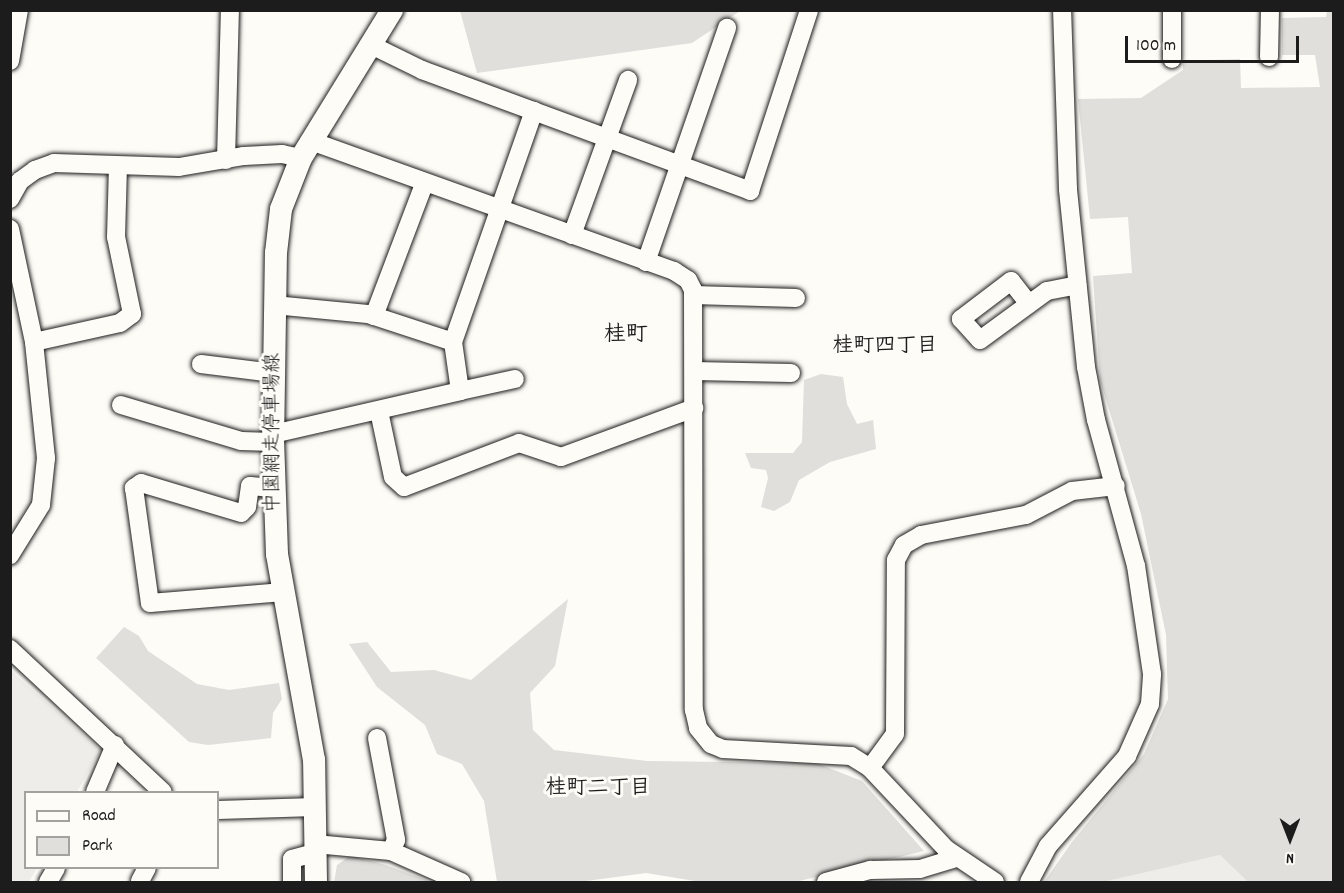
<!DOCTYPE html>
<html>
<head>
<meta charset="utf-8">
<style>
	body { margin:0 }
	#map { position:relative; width:1344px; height:893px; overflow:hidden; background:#fdfcf7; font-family:Dekko,"Klee One",sans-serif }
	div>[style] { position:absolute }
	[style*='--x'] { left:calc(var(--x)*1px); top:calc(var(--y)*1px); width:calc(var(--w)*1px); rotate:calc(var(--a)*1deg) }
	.built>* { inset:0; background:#eeede9 }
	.green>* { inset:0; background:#e0dfdb }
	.roads { filter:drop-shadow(0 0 2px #1c1c1c) drop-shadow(0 0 2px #1c1c1c) }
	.minor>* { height:18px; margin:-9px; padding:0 9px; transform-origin:9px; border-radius:9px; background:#fdfcf7 }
	.major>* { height:22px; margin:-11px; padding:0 11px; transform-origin:11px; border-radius:11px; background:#fdfcf7 }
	span { translate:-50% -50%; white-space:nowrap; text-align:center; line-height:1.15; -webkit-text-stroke:6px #fdfcf7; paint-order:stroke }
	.street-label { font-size:20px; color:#1c1c1c }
	.neighbourhood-label { font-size:21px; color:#1c1c1c; font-weight:700 }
	.quarter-label { font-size:22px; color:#1c1c1c; font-weight:700 }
	.frame { position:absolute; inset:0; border:12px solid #1c1c1c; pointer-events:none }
	.legend { position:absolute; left:24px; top:791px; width:195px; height:78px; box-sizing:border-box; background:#fdfcf7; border:2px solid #a3a29f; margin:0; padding:8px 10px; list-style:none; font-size:18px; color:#1c1c1c }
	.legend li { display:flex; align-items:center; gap:12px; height:30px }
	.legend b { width:30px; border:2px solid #a3a29f }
	.north { position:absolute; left:1260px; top:809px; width:60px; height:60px; -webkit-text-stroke:4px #fdfcf7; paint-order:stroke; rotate:180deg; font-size:16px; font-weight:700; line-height:24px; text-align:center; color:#1c1c1c }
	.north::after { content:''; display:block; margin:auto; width:21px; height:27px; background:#1c1c1c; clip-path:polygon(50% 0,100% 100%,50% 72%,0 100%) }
	.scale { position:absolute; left:1125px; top:36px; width:174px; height:27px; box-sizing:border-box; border:3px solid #1c1c1c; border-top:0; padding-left:8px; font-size:18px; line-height:21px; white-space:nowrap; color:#1c1c1c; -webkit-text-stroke:4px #fdfcf7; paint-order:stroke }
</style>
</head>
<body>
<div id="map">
	<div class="built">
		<i style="clip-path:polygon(10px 670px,101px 750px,77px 792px,26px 792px,26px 868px,37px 868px,29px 882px,11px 882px)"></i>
		<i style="clip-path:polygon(1220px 855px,1248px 882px,1103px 882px,1135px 874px)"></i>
	</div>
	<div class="green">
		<i style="clip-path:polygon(460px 11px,740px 11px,692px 43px,477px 73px)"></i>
		<i style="clip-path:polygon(1327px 11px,1334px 11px,1333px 882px,1248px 882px,1220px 855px,1103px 882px,1044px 882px,1072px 842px,1144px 754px,1168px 699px,1166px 635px,1141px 514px,1100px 380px,1093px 276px,1132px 273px,1128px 217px,1090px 219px,1078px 99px,1141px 98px,1183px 70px,1183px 61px,1240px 59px,1241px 88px,1320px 87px,1315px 55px,1282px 55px,1282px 18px,1326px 17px)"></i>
		<i style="clip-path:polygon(821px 374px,843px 377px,847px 404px,857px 424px,873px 420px,876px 449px,830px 462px,799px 480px,790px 502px,774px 511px,761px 507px,768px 478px,766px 470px,751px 468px,745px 453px,793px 453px,802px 442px,804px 380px)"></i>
		<i style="clip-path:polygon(568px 599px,555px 666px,530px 693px,533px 730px,554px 750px,647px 761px,816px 763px,862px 781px,924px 851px,795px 882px,701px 882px,646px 873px,586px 881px,497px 882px,484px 801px,462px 764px,437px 754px,425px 725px,377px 687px,349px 644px,367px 642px,391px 672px,434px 670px,471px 680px)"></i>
		<i style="clip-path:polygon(124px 627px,139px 636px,148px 651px,197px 684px,229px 690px,279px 683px,282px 699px,273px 713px,271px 738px,208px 745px,189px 742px,96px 658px)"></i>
		<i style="clip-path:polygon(350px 856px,386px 865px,431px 882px,334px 882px,337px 865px)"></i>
	</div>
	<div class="roads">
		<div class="minor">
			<i style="--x:371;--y:45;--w:57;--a:26.1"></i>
			<i style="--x:422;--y:70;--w:350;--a:20.2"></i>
			<i style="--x:750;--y:191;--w:190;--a:-71.9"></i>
			<i style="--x:1269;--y:57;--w:47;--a:-88.8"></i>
			<i style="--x:1172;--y:59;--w:49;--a:-90"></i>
			<i style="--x:10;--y:61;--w:52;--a:-80"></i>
			<i style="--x:311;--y:141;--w:386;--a:19.7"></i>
			<i style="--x:674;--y:271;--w:17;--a:33"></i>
			<i style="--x:688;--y:280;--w:11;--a:63"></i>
			<i style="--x:693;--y:290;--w:420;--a:89.9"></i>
			<i style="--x:694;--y:710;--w:18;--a:77"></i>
			<i style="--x:698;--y:728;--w:21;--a:51"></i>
			<i style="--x:711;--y:744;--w:13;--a:23"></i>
			<i style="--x:723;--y:749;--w:128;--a:3.1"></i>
			<i style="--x:851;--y:756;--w:22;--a:32"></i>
			<i style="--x:870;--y:768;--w:111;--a:46.8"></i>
			<i style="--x:946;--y:849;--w:59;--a:34"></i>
			<i style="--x:226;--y:160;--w:150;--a:-88.5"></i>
			<i style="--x:10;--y:199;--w:21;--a:-61"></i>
			<i style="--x:20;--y:181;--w:19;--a:-36"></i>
			<i style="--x:35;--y:170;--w:20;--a:-20"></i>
			<i style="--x:54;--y:163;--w:125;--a:1.8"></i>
			<i style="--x:179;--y:167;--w:66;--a:-9.6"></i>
			<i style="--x:244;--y:156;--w:38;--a:-3"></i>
			<i style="--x:282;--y:154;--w:19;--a:12"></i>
			<i style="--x:10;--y:229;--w:116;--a:78"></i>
			<i style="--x:34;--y:342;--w:117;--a:84.1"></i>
			<i style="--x:46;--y:458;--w:47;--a:96.1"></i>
			<i style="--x:41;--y:505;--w:59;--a:121.8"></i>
			<i style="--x:572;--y:235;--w:165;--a:-70.1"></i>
			<i style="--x:646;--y:262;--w:248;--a:-70.9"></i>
			<i style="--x:693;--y:295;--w:103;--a:1.7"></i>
			<i style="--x:1029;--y:304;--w:29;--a:-128"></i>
			<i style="--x:1011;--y:281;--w:63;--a:142.8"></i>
			<i style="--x:961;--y:319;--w:28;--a:48"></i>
			<i style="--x:980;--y:340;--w:83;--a:-36.2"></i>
			<i style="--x:1047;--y:291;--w:31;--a:-11"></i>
			<i style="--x:274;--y:305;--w:94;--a:5.5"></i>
			<i style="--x:368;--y:314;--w:89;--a:18.2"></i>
			<i style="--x:374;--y:316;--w:143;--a:-69.2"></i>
			<i style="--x:34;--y:342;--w:88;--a:-12.5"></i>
			<i style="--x:120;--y:323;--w:15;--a:-37"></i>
			<i style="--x:132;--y:314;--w:79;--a:-101.7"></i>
			<i style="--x:116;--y:237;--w:71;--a:-88.4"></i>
			<i style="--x:201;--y:364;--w:73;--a:7.1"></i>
			<i style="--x:694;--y:371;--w:97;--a:1.2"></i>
			<i style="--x:460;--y:391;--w:56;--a:-12.3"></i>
			<i style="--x:121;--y:405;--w:125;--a:16.7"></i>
			<i style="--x:241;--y:441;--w:32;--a:2"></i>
			<i style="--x:379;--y:411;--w:67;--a:78"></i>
			<i style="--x:393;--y:477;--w:15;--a:42"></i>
			<i style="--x:404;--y:487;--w:123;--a:-20.9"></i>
			<i style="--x:519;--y:443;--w:44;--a:18.4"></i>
			<i style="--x:561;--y:457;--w:142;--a:-20.2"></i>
			<i style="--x:273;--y:434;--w:192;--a:-12.9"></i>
			<i style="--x:460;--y:391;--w:49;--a:-98.1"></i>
			<i style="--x:453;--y:342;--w:245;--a:-70.7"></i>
			<i style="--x:273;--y:488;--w:23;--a:-175"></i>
			<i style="--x:250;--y:486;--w:21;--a:98"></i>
			<i style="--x:247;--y:507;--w:8;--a:135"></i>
			<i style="--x:241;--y:513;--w:104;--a:-163.3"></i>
			<i style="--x:141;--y:483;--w:9;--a:144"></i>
			<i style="--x:134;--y:488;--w:116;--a:82.1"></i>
			<i style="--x:150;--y:603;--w:134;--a:-4.7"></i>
			<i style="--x:10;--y:649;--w:209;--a:43.1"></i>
			<i style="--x:377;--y:738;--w:104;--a:79.4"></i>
			<i style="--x:396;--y:840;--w:12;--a:114"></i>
			<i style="--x:870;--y:768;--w:42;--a:-53.7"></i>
			<i style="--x:895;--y:734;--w:174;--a:-89.7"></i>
			<i style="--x:896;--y:560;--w:17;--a:-62"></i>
			<i style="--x:904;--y:545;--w:20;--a:-30"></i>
			<i style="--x:921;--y:535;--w:107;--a:-10.8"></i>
			<i style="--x:1026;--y:515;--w:52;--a:-27.6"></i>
			<i style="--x:1072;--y:491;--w:44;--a:-6.5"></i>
			<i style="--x:95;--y:792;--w:51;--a:-66.9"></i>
			<i style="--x:218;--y:810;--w:97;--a:-1.8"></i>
			<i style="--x:315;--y:844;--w:76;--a:5.3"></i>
			<i style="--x:391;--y:851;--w:77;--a:23.9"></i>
			<i style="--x:140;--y:881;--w:15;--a:-62"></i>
			<i style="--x:48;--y:882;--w:16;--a:-60"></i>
			<i style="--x:292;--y:882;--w:23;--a:-90"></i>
			<i style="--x:292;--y:859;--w:24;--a:-15"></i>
			<i style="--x:826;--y:882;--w:46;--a:-15.3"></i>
			<i style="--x:870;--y:870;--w:50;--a:-1.1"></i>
			<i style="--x:920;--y:869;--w:39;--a:-17"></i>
			<i style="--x:1029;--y:882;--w:41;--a:-62.2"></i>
			<i style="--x:1048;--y:846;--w:120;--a:-48.7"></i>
			<i style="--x:1127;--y:756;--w:57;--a:-66.1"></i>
			<i style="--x:1150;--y:704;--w:30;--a:-86"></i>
			<i style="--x:1152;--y:674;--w:109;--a:-98.4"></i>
			<i style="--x:1136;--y:566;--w:151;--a:-105.3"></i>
			<i style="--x:1096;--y:420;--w:54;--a:-100.7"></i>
			<i style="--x:1086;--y:367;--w:179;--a:-95.8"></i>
			<i style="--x:1068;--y:189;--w:179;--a:-91.9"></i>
		</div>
		<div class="major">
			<i style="--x:316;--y:882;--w:122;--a:-90.9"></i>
			<i style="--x:314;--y:760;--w:209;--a:-100.2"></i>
			<i style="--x:277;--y:554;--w:112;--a:-92"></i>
			<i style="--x:273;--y:442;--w:189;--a:-89.1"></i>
			<i style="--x:276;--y:253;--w:44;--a:-83.5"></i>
			<i style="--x:281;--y:209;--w:55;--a:-68.6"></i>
			<i style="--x:301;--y:158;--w:174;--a:-58.4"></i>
		</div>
	</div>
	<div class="street-label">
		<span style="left:274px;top:433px;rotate:-90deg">中園網走停車場線</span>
	</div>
	<div class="neighbourhood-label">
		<span style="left:885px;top:347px">桂町四丁目</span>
		<span style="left:598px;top:789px">桂町二丁目</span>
	</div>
	<div class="quarter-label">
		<span style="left:626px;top:336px">桂町</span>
	</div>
	<div class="frame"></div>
	<ul class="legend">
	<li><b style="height:8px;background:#fdfcf7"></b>Road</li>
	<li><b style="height:16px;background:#e0dfdb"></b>Park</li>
	</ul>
	<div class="north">N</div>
	<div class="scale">100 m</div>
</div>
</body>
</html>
